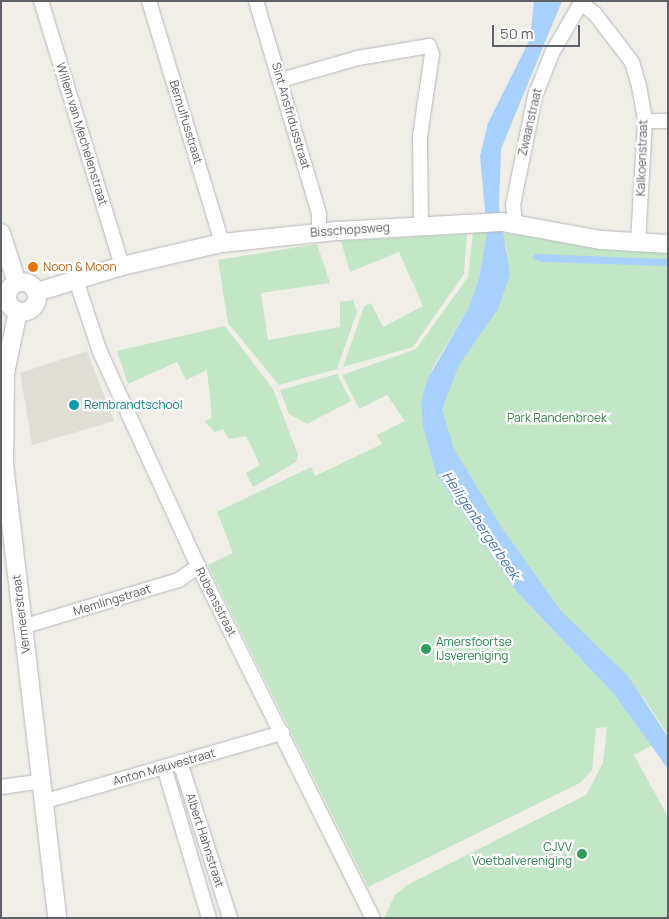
<!DOCTYPE html>
<html>
<head>
<meta charset="utf-8">
<style>
	body { margin:0 }
	#map { position:relative; width:669px; height:919px; overflow:hidden; background:#f0eee6; font-family:Manrope,sans-serif }
	div>[style] { position:absolute }
	[style*='--x'] { left:calc(var(--x)*1px); top:calc(var(--y)*1px); width:calc(var(--w)*1px); rotate:calc(var(--a)*1deg) }
	.education>* { inset:0; background:#e0ded4 }
	.green>* { inset:0; background:#c3e7c6 }
	.water>* { inset:0; background:#a8d1fe }
	.roads { filter:drop-shadow(0 0 1px #b6b8bc) drop-shadow(0 0 1px #b6b8bc) }
	.minor>* { height:14px; margin:-7px; padding:0 7px; transform-origin:7px; border-radius:7px; background:#fff }
	.tertiary>* { height:18px; margin:-9px; padding:0 9px; transform-origin:9px; border-radius:9px; background:#fff }
	.tertiary>.ring { margin:-9px; padding:0; box-sizing:content-box; background:none; border:18px solid #fff; border-radius:50% }
	.dots>* { width:14px; height:14px; translate:-50% -50%; box-sizing:border-box; border:2px solid #fff; border-radius:50% }
	span { translate:-50% -50%; white-space:nowrap; text-align:center; line-height:1.15; -webkit-text-stroke:4.5px #fff; paint-order:stroke }
	.street-label { font-size:12px; color:#5e6166 }
	.food-label { font-size:12px; color:#c56008 }
	.left { translate:0 -50%; text-align:left }
	.culture-label { font-size:12px; color:#0d838f }
	.park-label { font-size:12px; color:#368540 }
	.leisure-label { font-size:12px; color:#27864d }
	.right { translate:-100% -50%; text-align:right }
	.water-label { font-size:14px; color:#4675ba; font-style:italic }
	.frame { position:absolute; inset:0; border:2px solid #5e6166; pointer-events:none }
	.scale { position:absolute; left:492px; top:25px; width:88px; height:22px; box-sizing:border-box; border:2px solid #5e6166; border-top:0; padding-left:6px; font-size:15px; line-height:18px; white-space:nowrap; color:#5e6166; -webkit-text-stroke:4px #fff; paint-order:stroke }
</style>
</head>
<body>
<div id="map">
	<div class="education">
		<i style="clip-path:polygon(87px 351px,114px 421px,32px 445px,20px 373px)"></i>
	</div>
	<div class="green">
		<i style="clip-path:polygon(473px 232px,487px 232px,479px 278px,469px 307px,433px 367px,421px 403px,436px 474px,516px 591px,614px 694px,653px 745px,634px 755px,668px 817px,668px 918px,384px 918px,395px 895px,409px 884px,586px 795px,603px 763px,607px 727px,596px 728px,592px 770px,580px 783px,368px 887px,208px 565px,233px 553px,217px 512px,311px 467px,315px 476px,382px 444px,377px 435px,405px 421px,387px 395px,359px 409px,342px 375px,416px 349px,468px 277px)"></i>
		<i style="clip-path:polygon(501px 233px,668px 251px,668px 735px,643px 697px,556px 613px,438px 434px,437px 410px,507px 249px)"></i>
		<i style="clip-path:polygon(467px 234px,464px 274px,413px 347px,343px 367px,364px 307px,371px 303px,383px 327px,423px 306px,399px 252px,350px 272px,341px 241px)"></i>
		<i style="clip-path:polygon(317px 244px,330px 283px,261px 293px,268px 340px,340px 327px,340px 302px,353px 300px,357px 312px,337px 369px,279px 385px,228px 323px,218px 260px)"></i>
		<i style="clip-path:polygon(225px 326px,273px 389px,298px 455px,296px 462px,253px 487px,246px 473px,260px 465px,246px 436px,229px 439px,223px 429px,215px 432px,205px 422px,212px 417px,207px 370px,186px 380px,177px 362px,128px 384px,117px 351px)"></i>
		<i style="clip-path:polygon(337px 374px,351px 401px,307px 424px,289px 414px,280px 390px)"></i>
	</div>
	<div class="water">
		<i style="clip-path:polygon(534px 1px,562px 1px,501px 149px,499px 207px,510px 275px,498px 309px,459px 365px,442px 409px,454px 449px,500px 525px,561px 611px,628px 676px,668px 737px,668px 769px,614px 694px,516px 591px,436px 474px,423px 426px,421px 403px,427px 380px,469px 307px,479px 278px,487px 232px,480px 156px,488px 123px,530px 39px)"></i>
		<i style="clip-path:polygon(535px 254px,668px 259px,668px 266px,541px 262px,532px 258px)"></i>
	</div>
	<div class="roads">
		<div class="minor">
			<i style="--x:41;--y:1;--w:277;--a:73"></i>
			<i style="--x:149;--y:1;--w:253;--a:73.2"></i>
			<i style="--x:256;--y:1;--w:222;--a:73.5"></i>
			<i style="--x:319;--y:214;--w:18;--a:90"></i>
			<i style="--x:581;--y:3;--w:18;--a:38"></i>
			<i style="--x:595;--y:14;--w:61;--a:52.4"></i>
			<i style="--x:632;--y:62;--w:25;--a:74"></i>
			<i style="--x:639;--y:86;--w:36;--a:80"></i>
			<i style="--x:645;--y:121;--w:122;--a:93.3"></i>
			<i style="--x:281;--y:80;--w:80;--a:-15.9"></i>
			<i style="--x:358;--y:58;--w:72;--a:-9.6"></i>
			<i style="--x:429;--y:46;--w:9;--a:69"></i>
			<i style="--x:432;--y:54;--w:83;--a:98.3"></i>
			<i style="--x:420;--y:136;--w:89;--a:89.4"></i>
			<i style="--x:645;--y:121;--w:23;--a:0"></i>
			<i style="--x:515;--y:223;--w:18;--a:-96"></i>
			<i style="--x:513;--y:205;--w:111;--a:-78.6"></i>
			<i style="--x:535;--y:96;--w:46;--a:-68.4"></i>
			<i style="--x:552;--y:53;--w:60;--a:-60"></i>
			<i style="--x:76;--y:280;--w:76;--a:71.6"></i>
			<i style="--x:100;--y:352;--w:235;--a:65.4"></i>
			<i style="--x:198;--y:566;--w:393;--a:63.6"></i>
			<i style="--x:1;--y:298;--w:6;--a:-9"></i>
			<i style="--x:22;--y:627;--w:164;--a:-16.7"></i>
			<i style="--x:179;--y:580;--w:24;--a:-36"></i>
			<i style="--x:180;--y:762;--w:164;--a:72.2"></i>
			<i style="--x:164;--y:767;--w:158;--a:73.4"></i>
			<i style="--x:1;--y:787;--w:42;--a:-8.1"></i>
			<i style="--x:46;--y:801;--w:246;--a:-16.1"></i>
		</div>
		<div class="tertiary">
			<i style="--x:1;--y:233;--w:52;--a:72.3"></i>
			<i class="ring" style="left:7px;top:282px;width:12px;height:12px"></i>
			<i style="--x:37;--y:292;--w:89;--a:-17"></i>
			<i style="--x:122;--y:266;--w:103;--a:-13"></i>
			<i style="--x:222;--y:243;--w:116;--a:-6"></i>
			<i style="--x:337;--y:231;--w:165;--a:-3.1"></i>
			<i style="--x:502;--y:222;--w:101;--a:10.3"></i>
			<i style="--x:601;--y:240;--w:67;--a:3.4"></i>
			<i style="--x:18;--y:311;--w:63;--a:101.8"></i>
			<i style="--x:5;--y:373;--w:91;--a:90.6"></i>
			<i style="--x:4;--y:464;--w:457;--a:83.3"></i>
		</div>
	</div>
	<div class="dots">
		<i style="left:33px;top:267px;background:#e8710a"></i>
		<i style="left:74px;top:405px;background:#0f9aa8"></i>
		<i style="left:426px;top:649px;background:#2e9e5b"></i>
		<i style="left:582px;top:854px;background:#2e9e5b"></i>
	</div>
	<div class="street-label">
		<span style="left:291px;top:116px;rotate:74deg">Sint Ansfridusstraat</span>
		<span style="left:186px;top:122px;rotate:73deg">Bernulfusstraat</span>
		<span style="left:530px;top:122px;rotate:-77deg">Zwaanstraat</span>
		<span style="left:82px;top:134px;rotate:73deg">Willem van Mechelenstraat</span>
		<span style="left:642px;top:158px;rotate:-88deg">Kalkoenstraat</span>
		<span style="left:350px;top:230px;rotate:-4deg">Bisschopsweg</span>
		<span style="left:112px;top:600px;rotate:-17deg">Memlingstraat</span>
		<span style="left:216px;top:602px;rotate:63deg">Rubensstraat</span>
		<span style="left:21px;top:614px;rotate:-97deg">Vermeerstraat</span>
		<span style="left:164px;top:767px;rotate:-16deg">Anton Mauvestraat</span>
		<span style="left:205px;top:840px;rotate:72deg">Albert Hahnstraat</span>
	</div>
	<div class="food-label">
		<span class="left" style="left:43px;top:267px">Noon &amp; Moon</span>
	</div>
	<div class="culture-label">
		<span class="left" style="left:84px;top:405px">Rembrandtschool</span>
	</div>
	<div class="park-label">
		<span style="left:557px;top:418px">Park Randenbroek</span>
	</div>
	<div class="leisure-label">
		<span class="left" style="left:436px;top:649px">Amersfoortse<br>IJsvereniging</span>
		<span class="right" style="left:572px;top:854px">CJVV<br>Voetbalvereniging</span>
	</div>
	<div class="water-label">
		<span style="left:481px;top:525px;rotate:56deg">Heiligenbergerbeek</span>
	</div>
	<div class="frame"></div>
	<div class="scale">50 m</div>
</div>
</body>
</html>
